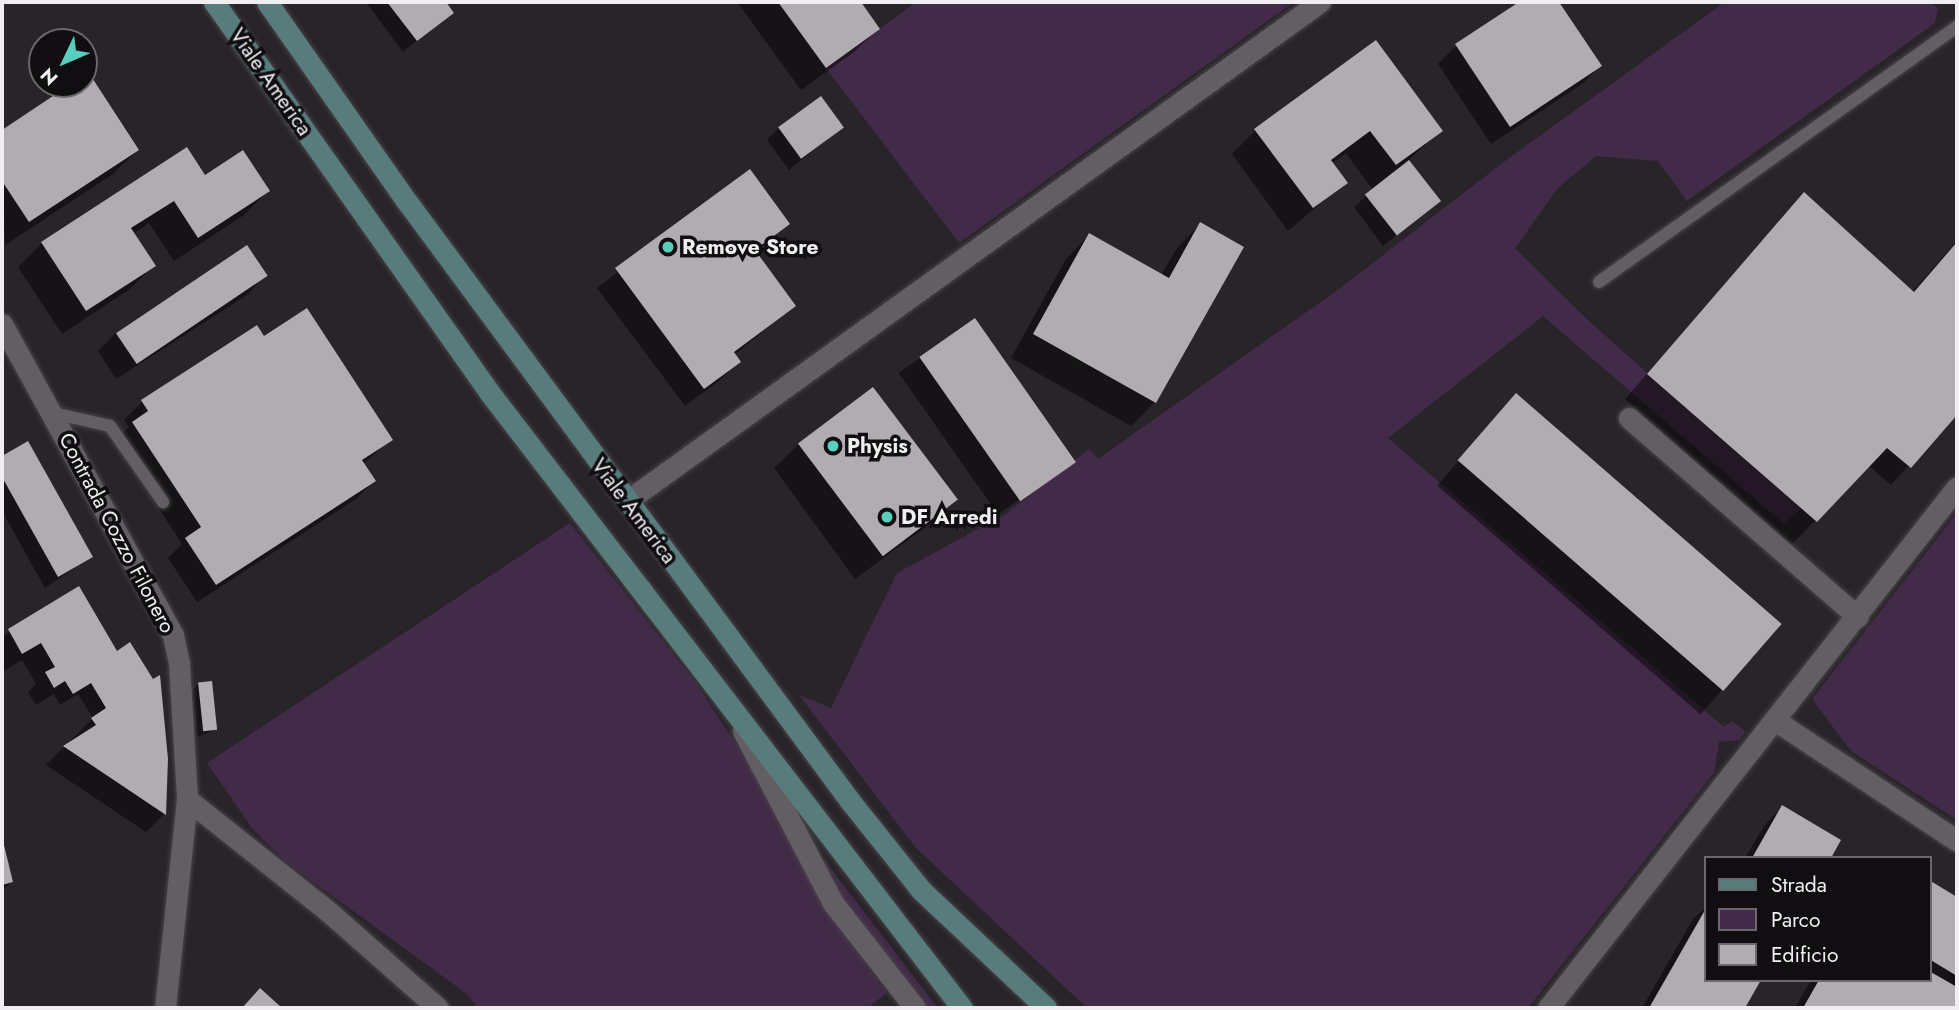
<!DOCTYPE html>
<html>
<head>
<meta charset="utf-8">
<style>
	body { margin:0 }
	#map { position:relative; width:1959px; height:1010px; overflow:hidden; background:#282429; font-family:Jost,sans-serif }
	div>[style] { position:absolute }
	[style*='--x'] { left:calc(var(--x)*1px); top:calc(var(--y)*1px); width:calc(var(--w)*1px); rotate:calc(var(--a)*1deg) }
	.green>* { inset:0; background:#422b48 }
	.shadow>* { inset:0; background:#0007; transform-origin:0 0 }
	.building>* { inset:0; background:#b1acb2; transform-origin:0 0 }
	.roads { filter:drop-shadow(0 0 2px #474348) drop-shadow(0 0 2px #474348) }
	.lane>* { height:12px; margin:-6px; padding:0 6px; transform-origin:6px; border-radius:6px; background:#635e64 }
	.street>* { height:21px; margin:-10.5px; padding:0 10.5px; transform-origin:10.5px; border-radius:10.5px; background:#635e64 }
	.secondary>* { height:21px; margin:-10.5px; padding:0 10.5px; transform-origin:10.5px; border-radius:10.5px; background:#577c7b }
	.dots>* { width:19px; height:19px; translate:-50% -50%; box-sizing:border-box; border:4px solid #100e10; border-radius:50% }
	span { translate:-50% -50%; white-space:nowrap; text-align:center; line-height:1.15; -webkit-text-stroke:7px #100e10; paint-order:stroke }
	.street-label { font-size:21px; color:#f0eef1 }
	.poi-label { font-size:21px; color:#f0eef1; font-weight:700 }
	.left { translate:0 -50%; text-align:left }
	.frame { position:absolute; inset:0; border:4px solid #f0eef1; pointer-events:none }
	.legend { position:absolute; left:1704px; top:856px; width:228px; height:126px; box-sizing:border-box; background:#100e10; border:2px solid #6a686a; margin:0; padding:9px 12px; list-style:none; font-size:21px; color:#f0eef1 }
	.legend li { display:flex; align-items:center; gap:14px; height:35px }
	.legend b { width:35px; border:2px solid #6a686a }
	.north { position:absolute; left:28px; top:28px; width:70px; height:70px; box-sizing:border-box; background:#100e10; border:2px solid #6a686a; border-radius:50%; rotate:226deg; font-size:19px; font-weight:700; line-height:28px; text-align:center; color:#f0eef1 }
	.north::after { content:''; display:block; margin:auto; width:24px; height:32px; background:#5acebd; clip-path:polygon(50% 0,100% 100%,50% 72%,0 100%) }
</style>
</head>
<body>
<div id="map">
	<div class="green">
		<i style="clip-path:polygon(916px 2px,1294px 2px,959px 243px,826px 68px)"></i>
		<i style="clip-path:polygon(1725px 2px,1930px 2px,1938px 8px,1935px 23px,1687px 201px,1658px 161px,1596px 156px,1558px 188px,1515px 248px,1592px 324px,1801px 508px,1784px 524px,1543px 316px,1388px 438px,1724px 727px,1732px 721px,1746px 732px,1739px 740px,1719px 742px,1714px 773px,1528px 1008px,1087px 1008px,916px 848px,799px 695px,831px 708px,897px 573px,1004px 515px,1089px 449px,1098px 459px,1339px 289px,1509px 158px)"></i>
		<i style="clip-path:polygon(1957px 513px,1957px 820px,1851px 751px,1812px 699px)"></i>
		<i style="clip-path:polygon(570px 523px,695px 682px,751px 767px,823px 906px,887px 993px,867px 1008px,478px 1008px,467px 994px,286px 862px,252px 828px,207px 763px)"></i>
		<i style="clip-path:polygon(822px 857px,938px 1008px,925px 1008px,844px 903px,818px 862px)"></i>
	</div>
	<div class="shadow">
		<i style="clip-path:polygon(366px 2px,443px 2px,451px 12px,403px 52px)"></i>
		<i style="clip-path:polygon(737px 2px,858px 2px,878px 29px,854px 52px,801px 90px)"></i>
		<i style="clip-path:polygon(1522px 2px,1557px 2px,1600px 66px,1582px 84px,1491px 144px,1438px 64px,1456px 46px)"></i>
		<i style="clip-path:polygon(88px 75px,137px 150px,113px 174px,5px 245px,2px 132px,74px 84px,84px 84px)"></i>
		<i style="clip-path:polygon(842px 127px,789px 170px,767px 140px,779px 128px)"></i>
		<i style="clip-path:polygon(1256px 130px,1441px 130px,1408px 161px,1438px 201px,1383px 246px,1354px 207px,1373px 190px,1346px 153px,1331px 164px,1345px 182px,1288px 231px,1232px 154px)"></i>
		<i style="clip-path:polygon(749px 171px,788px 224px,755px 253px,794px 306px,734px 355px,739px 362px,720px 380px,685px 406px,597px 288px)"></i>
		<i style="clip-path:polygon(205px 177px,268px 191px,244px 215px,174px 261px,149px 223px,133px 234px,153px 266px,130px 289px,62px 334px,18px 267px,42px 243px)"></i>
		<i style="clip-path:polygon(1804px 195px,1912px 292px,1957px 241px,1957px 412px,1891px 485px,1869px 466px,1792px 544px,1625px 399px)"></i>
		<i style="clip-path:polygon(1200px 224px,1155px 402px,1131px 426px,1011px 358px,1066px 259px,1089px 235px,1161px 275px,1177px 248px)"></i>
		<i style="clip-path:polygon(265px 276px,247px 295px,116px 379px,98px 351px,116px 333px)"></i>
		<i style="left:974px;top:320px;width:173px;height:92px;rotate:55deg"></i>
		<i style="clip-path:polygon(264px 338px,391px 439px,363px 464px,374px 481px,356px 499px,197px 602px,168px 558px,182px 544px,115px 442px,129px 427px,124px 420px,143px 401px)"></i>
		<i style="clip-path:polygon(873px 389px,954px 500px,931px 523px,855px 579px,774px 468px,798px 445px)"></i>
		<i style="left:1516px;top:395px;width:349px;height:120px;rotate:41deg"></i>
		<i style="clip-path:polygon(27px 443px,91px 557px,45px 588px,2px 511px,2px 458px)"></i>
		<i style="clip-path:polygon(78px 589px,166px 759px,164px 814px,146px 832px,46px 765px,93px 718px,78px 694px,60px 705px,54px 694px,36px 705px,28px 692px,36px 684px,22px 660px,4px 671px,2px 668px,2px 637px)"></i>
		<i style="clip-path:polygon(199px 684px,215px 730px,197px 737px,193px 689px)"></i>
		<i style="clip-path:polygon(1782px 807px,1829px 858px,1745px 858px,1764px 826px)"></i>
		<i style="clip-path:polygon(2px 840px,11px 882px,2px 891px)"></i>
		<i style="clip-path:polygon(1929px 882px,1957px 899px,1957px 1008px,1795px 1008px,1811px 980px,1929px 980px)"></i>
		<i style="clip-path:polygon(1705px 908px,1705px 980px,1759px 980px,1743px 1008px,1642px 1008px,1693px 919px)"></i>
	</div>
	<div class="building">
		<i style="clip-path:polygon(387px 2px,446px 2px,454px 13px,417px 41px)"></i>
		<i style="clip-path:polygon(778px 2px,861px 2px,880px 29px,826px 68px)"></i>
		<i style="clip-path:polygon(1519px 2px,1559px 2px,1602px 66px,1510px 127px,1455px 44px)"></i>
		<i style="clip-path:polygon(1376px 40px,1443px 131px,1396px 165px,1370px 131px,1331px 160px,1348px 183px,1313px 208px,1254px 129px)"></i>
		<i style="clip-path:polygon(89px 73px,139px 150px,29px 222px,2px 181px,2px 130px,71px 84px,84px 84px)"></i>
		<i style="left:821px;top:96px;width:39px;height:53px;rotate:54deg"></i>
		<i style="clip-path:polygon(187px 147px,205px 175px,243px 150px,270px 191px,198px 238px,174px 201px,131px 228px,156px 266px,86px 311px,41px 242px)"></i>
		<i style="left:1409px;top:160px;width:52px;height:56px;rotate:52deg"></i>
		<i style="clip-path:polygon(750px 169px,790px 224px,755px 250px,796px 306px,734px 352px,741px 362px,704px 389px,615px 268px)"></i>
		<i style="clip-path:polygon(1804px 192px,1914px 292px,1957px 242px,1957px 415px,1911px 468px,1887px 448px,1817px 522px,1647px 374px)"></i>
		<i style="clip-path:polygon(1200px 222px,1244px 247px,1156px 403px,1033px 334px,1089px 233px,1169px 278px)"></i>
		<i style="left:247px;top:245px;width:37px;height:158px;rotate:56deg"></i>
		<i style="clip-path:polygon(307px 308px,393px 440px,362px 460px,376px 481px,216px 585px,185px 538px,201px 527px,132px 422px,148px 411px,141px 400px,257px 325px,264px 336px)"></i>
		<i style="left:975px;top:318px;width:176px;height:68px;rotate:55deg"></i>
		<i style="left:873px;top:387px;width:141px;height:94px;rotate:53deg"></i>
		<i style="left:1516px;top:393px;width:352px;height:89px;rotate:41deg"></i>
		<i style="clip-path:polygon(28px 441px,93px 557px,58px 577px,2px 477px,2px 456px)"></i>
		<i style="clip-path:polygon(79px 586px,117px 651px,130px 642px,153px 679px,160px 675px,168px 759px,166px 815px,63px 746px,96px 725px,91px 718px,106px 708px,91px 683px,73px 694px,65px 681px,54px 688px,45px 672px,55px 667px,41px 643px,22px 654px,8px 629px)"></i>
		<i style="left:212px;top:681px;width:49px;height:14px;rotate:84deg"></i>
		<i style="clip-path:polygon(1782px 805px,1841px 840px,1831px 858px,1752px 858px)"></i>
		<i style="clip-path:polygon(2px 837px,13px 882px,2px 885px)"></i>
		<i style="clip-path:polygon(1929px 880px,1957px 897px,1957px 976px,1929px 959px)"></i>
		<i style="clip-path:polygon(1705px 910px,1705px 980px,1761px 980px,1745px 1008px,1649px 1008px)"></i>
		<i style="clip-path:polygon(1929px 971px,1957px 987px,1957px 1008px,1803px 1008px,1819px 980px,1929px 980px)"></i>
		<i style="clip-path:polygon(260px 988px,282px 1008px,242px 1008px)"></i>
	</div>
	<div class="roads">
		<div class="lane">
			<i style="--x:1599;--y:282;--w:440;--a:-35.5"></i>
			<i style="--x:53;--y:413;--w:58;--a:12.8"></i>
			<i style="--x:110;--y:426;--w:93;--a:55.1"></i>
		</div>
		<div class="street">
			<i style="--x:2;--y:324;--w:355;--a:61.2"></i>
			<i style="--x:173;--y:635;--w:29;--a:78"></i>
			<i style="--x:179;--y:663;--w:136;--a:86.6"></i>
			<i style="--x:187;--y:799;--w:210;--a:96"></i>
			<i style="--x:1629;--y:418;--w:303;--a:41"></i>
			<i style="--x:627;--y:501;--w:854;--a:-35.76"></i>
			<i style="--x:1776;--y:721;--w:217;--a:33.5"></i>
			<i style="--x:743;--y:731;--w:194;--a:62.4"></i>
			<i style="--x:833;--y:903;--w:133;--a:52"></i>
			<i style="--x:187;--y:799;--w:181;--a:38.5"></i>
			<i style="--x:329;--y:912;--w:145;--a:41.4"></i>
			<i style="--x:1548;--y:1008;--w:662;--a:-51.87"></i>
		</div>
		<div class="secondary">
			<i style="--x:214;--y:2;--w:477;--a:54.8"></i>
			<i style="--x:489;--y:392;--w:777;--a:52.48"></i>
			<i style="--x:267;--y:2;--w:246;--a:55"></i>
			<i style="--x:408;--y:203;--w:744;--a:53.53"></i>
			<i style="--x:850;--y:801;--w:114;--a:51.4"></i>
			<i style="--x:921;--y:890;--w:172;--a:43.3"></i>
		</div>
	</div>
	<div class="dots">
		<i style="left:668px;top:247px;background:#5acebd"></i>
		<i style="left:833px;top:446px;background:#5acebd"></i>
		<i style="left:887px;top:517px;background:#5acebd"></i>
	</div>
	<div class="street-label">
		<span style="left:271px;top:82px;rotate:55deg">Viale America</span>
		<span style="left:634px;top:511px;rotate:53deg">Viale America</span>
		<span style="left:117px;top:533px;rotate:62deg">Contrada Cozzo Filonero</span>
	</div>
	<div class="poi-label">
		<span class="left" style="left:682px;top:247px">Remove Store</span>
		<span class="left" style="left:847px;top:446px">Physis</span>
		<span class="left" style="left:901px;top:517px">DF Arredi</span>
	</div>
	<div class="frame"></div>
	<ul class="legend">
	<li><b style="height:9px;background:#577c7b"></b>Strada</li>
	<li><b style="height:19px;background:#422b48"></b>Parco</li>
	<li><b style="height:19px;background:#b1acb2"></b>Edificio</li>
	</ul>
	<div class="north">N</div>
</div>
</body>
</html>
